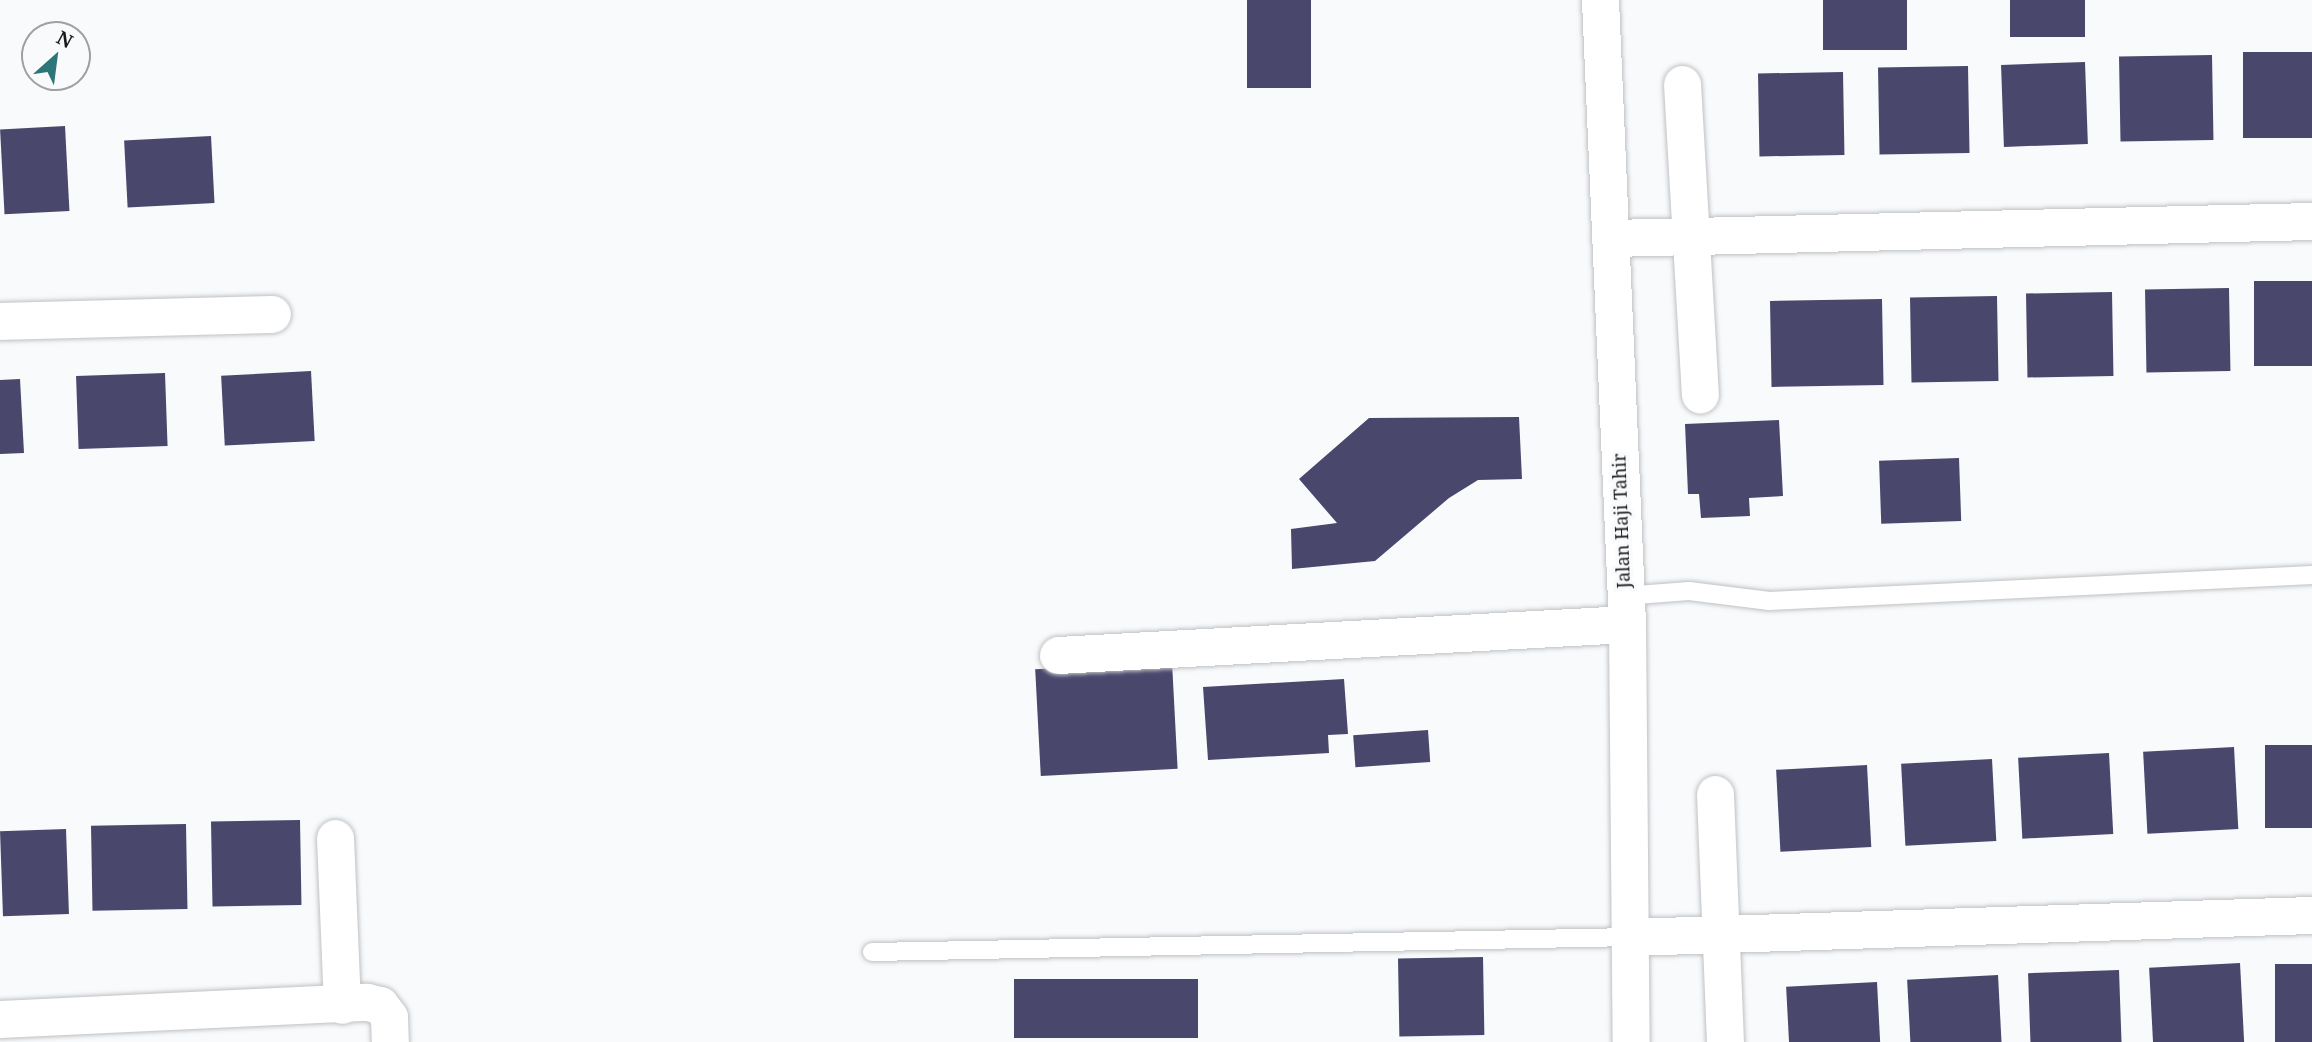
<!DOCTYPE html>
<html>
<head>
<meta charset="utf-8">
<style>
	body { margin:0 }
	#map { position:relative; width:2312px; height:1042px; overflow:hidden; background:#f8fafc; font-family:"Noto Serif",serif }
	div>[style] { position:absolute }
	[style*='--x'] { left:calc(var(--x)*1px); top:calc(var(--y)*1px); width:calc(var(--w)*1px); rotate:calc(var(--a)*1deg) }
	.building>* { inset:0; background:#49476c; transform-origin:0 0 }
	.roads { filter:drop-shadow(0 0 2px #bfc1c3) drop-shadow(0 0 2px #bfc1c3) }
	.lane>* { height:18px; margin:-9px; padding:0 9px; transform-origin:9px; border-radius:9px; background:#fff }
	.street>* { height:37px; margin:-18.5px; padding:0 18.5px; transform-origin:18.5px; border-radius:18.5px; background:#fff }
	span { translate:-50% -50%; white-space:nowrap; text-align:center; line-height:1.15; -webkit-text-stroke:7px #f8fafc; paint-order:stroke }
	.street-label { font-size:18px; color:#18191a }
	.north { position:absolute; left:21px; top:21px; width:70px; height:70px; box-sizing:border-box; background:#f8fafc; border:2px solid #9ea0a2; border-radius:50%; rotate:28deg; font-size:19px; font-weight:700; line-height:28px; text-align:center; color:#18191a }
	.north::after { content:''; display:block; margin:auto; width:24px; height:32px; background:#2c7677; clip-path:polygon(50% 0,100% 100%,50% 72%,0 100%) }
</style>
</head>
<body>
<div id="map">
	<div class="building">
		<i style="left:1247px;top:0;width:64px;height:88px"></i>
		<i style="left:1823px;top:0;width:84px;height:50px"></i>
		<i style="left:2010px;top:0;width:75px;height:37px"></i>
		<i style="left:2312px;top:52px;width:86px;height:69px;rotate:90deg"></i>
		<i style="left:2212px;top:55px;width:85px;height:93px;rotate:89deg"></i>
		<i style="left:2085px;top:62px;width:82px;height:84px;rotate:88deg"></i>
		<i style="left:1968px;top:66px;width:87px;height:90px;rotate:89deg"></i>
		<i style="left:1843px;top:72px;width:83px;height:85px;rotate:89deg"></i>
		<i style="left:65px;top:126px;width:85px;height:65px;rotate:87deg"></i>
		<i style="left:211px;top:136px;width:67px;height:87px;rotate:87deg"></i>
		<i style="left:2312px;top:281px;width:85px;height:58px;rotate:90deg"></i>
		<i style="left:2229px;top:288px;width:83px;height:84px;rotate:89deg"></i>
		<i style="left:2112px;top:292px;width:84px;height:86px;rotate:89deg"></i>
		<i style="left:1997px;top:296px;width:85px;height:87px;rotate:89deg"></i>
		<i style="left:1882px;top:299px;width:86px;height:112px;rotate:89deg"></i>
		<i style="left:311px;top:371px;width:70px;height:90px;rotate:87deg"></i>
		<i style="left:165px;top:373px;width:73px;height:89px;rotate:88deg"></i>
		<i style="clip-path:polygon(20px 379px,24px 453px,0 454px,0 380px)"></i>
		<i style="clip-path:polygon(1519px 417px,1522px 479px,1478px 480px,1449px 498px,1375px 561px,1292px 569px,1291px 529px,1337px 523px,1299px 479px,1369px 418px)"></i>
		<i style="clip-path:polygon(1779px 420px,1783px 496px,1749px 498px,1750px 516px,1701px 518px,1699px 494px,1688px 494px,1685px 424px)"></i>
		<i style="left:1959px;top:458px;width:63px;height:80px;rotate:88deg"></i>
		<i style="left:1172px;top:662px;width:107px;height:137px;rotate:87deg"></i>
		<i style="clip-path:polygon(1344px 679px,1348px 734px,1328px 735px,1329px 753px,1208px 760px,1203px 687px)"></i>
		<i style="left:1428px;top:730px;width:32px;height:75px;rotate:86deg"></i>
		<i style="left:2312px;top:745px;width:83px;height:47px;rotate:90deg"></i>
		<i style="left:2234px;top:747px;width:82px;height:91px;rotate:87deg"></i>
		<i style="left:2109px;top:753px;width:81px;height:91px;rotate:87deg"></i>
		<i style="left:1992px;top:759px;width:82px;height:91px;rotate:87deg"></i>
		<i style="left:1867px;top:765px;width:82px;height:91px;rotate:87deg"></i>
		<i style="left:300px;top:820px;width:85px;height:89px;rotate:89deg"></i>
		<i style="left:186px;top:824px;width:85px;height:95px;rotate:89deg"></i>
		<i style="left:66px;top:829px;width:85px;height:66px;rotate:88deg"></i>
		<i style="left:1483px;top:957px;width:78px;height:85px;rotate:89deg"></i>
		<i style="left:2240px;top:963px;width:79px;height:91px;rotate:87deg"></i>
		<i style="left:2312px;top:964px;width:78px;height:37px;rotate:90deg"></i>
		<i style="left:2119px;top:970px;width:72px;height:91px;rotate:88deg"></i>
		<i style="left:1998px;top:975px;width:67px;height:91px;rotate:87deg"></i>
		<i style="left:1014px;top:979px;width:184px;height:59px"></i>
		<i style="left:1877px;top:982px;width:60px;height:91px;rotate:87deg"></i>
	</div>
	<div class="roads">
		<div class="lane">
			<i style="--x:1624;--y:596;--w:65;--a:-4.4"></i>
			<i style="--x:1689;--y:591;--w:81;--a:7.1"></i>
			<i style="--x:1769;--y:601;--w:544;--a:-2.74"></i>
			<i style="--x:872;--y:952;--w:758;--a:-1.13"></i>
		</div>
		<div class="street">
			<i style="--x:1600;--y:0;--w:625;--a:87.52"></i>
			<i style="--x:1627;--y:624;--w:418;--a:89.5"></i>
			<i style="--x:1682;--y:84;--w:311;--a:86.7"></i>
			<i style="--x:1611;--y:238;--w:701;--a:-1.39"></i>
			<i style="--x:0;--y:321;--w:272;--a:-1.5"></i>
			<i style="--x:1058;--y:655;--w:570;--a:-3.12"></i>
			<i style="--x:1715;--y:794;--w:248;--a:87.7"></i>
			<i style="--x:335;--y:838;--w:167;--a:87.6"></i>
			<i style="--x:1630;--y:937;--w:682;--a:-1.85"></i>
			<i style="--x:0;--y:1019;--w:367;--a:-2.7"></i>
			<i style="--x:367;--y:1002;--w:13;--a:13"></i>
			<i style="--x:380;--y:1005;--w:15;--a:53"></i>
			<i style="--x:389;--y:1017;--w:25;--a:88"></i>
		</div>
	</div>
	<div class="street-label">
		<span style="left:1621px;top:521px;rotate:-92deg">Jalan Haji Tahir</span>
	</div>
	<div class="north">N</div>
</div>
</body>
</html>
